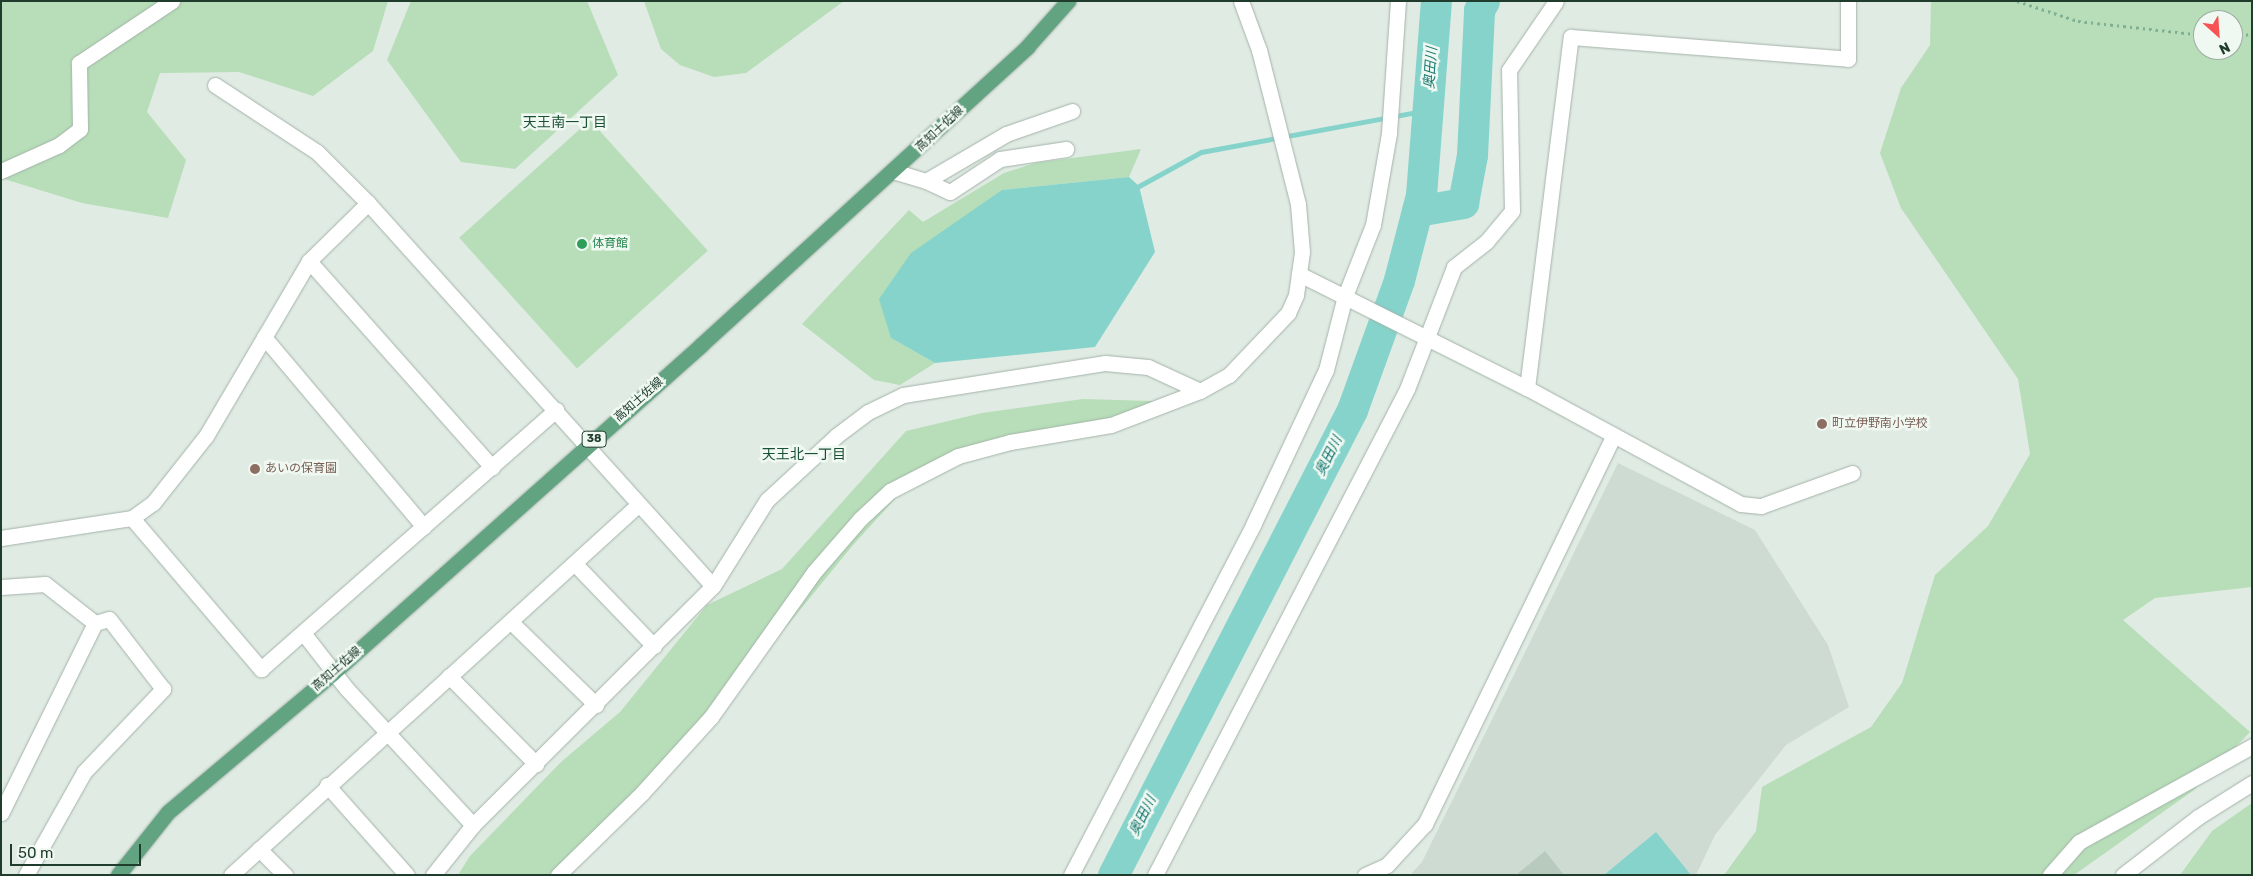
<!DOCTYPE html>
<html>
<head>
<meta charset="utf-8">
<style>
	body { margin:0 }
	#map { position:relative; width:2253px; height:876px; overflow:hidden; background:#e0ebe3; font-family:Rubik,"Noto Sans JP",sans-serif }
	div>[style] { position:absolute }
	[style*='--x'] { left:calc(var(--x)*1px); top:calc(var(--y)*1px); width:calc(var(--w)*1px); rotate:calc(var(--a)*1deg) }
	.built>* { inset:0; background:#cedbd2 }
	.green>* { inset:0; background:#b7deb8; transform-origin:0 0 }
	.water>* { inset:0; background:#85d3cb }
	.stream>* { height:5px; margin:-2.5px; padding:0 2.5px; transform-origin:2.5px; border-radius:2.5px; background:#85d3cb }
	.river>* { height:31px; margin:-15.5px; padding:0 15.5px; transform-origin:15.5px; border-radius:15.5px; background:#85d3cb }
	.building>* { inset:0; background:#b8c9be }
	.path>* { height:3px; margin-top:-1.5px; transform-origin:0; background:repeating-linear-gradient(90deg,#7fb094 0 2.5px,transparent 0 6.5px) }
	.roads { filter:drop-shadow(0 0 1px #a3b3a9) drop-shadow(0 0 1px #a3b3a9) }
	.minor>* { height:15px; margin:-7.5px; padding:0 7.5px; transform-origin:7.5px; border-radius:7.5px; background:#fff }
	.tertiary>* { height:15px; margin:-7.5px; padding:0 7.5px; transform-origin:7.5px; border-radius:7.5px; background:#fff }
	.primary>* { height:15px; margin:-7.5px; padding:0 7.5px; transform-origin:7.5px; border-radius:7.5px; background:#62a381 }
	.dots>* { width:14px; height:14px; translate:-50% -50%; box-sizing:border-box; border:2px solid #f0f8f2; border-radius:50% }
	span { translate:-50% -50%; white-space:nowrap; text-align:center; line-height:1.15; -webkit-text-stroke:5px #f0f8f2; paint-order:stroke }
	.shield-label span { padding:1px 4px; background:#f0f8f2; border:1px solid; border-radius:4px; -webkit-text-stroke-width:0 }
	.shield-label { font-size:11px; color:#203c2d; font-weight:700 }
	.street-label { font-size:12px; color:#203c2d }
	.leisure-label { font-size:12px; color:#27864d }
	.left { translate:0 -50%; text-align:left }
	.education-label { font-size:12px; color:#785e54 }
	.water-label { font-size:14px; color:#187a71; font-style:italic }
	.neighbourhood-label { font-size:14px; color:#1b4f35 }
	.frame { position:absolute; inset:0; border:2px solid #203c2d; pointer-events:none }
	.north { position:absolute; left:2193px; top:10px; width:50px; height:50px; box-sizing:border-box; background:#f0f8f2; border:1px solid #9dada3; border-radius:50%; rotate:154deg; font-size:14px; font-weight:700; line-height:20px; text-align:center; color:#203c2d }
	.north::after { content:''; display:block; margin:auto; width:18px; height:22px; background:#f85254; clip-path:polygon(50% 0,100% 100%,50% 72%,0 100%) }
	.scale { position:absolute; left:10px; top:844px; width:131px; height:22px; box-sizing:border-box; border:2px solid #203c2d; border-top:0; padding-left:6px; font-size:15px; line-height:18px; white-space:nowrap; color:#203c2d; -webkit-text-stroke:4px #f0f8f2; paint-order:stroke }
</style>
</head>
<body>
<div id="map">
	<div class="built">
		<i style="clip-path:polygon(1618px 463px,1755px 530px,1828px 645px,1849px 707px,1786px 745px,1715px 835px,1696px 875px,1410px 875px,1422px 862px)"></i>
	</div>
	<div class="green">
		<i style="clip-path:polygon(1px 1px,388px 1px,373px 51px,313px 96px,239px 72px,160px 73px,147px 112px,186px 160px,168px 218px,82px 203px,1px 178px)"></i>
		<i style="clip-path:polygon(411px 1px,587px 1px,618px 75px,515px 169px,461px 162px,387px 60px)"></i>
		<i style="clip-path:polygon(644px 1px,844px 1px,746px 73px,714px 77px,680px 65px,661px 49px)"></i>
		<i style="clip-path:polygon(evenodd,1931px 1px,2252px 1px,2252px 587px,2155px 598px,2123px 620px,2250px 732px,2194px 790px,2074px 875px,1724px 875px,1756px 831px,1762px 787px,1871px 727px,1902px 683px,1935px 575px,1988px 526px,2030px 454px,2018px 379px,1901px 208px,1880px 153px,1901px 88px,1930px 45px,1931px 1px,2203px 20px,2233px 20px,2233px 50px,2203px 50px,2203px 20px)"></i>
		<i style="left:590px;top:120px;width:176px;height:176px;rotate:48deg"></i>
		<i style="clip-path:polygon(1141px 149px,1129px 177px,1002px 190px,891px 338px,935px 363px,900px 385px,874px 380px,802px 324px,909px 210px,923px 222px,1004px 173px,1035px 163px)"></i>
		<i style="clip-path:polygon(1083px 399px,1185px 402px,924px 467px,853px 545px,720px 708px,559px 875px,458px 875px,470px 856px,561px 762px,620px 712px,707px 605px,782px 569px,906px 431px,982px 413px)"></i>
		<i style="clip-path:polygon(2252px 803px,2252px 875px,2180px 875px,2212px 831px)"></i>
	</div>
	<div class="water">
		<i style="clip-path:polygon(1129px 177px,1139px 186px,1155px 252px,1095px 347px,935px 363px,891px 338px,879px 299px,911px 253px,1002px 190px)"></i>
		<i style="clip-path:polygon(1656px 832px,1691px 875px,1604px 875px)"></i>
	</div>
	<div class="stream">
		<i style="--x:1139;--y:186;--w:71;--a:-28.7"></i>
		<i style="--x:1201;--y:152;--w:230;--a:-10.5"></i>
	</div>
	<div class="river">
		<i style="--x:1417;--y:211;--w:47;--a:-9.9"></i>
		<i style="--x:1463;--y:203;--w:49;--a:-79.4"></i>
		<i style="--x:1472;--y:155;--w:145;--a:-87.2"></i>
		<i style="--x:1479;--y:10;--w:10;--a:-61"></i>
		<i style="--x:1113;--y:875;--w:523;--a:-62.8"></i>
		<i style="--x:1352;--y:410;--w:138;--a:-70.1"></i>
		<i style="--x:1399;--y:280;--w:88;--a:-75.5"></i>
		<i style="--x:1421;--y:195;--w:195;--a:-85.6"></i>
	</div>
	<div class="building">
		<i style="clip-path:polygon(1545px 851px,1564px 875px,1516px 875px)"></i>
	</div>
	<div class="path">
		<i style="--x:2017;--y:1;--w:64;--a:18.2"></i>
		<i style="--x:2078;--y:21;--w:126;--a:6.4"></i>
		<i style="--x:2233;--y:36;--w:19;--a:-6"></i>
	</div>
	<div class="roads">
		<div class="minor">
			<i style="--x:215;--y:85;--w:122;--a:33.3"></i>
			<i style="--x:317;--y:152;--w:72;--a:45"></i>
			<i style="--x:368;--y:203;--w:515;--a:47.99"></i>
			<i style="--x:1;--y:171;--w:64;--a:-24.1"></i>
			<i style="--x:59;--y:145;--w:26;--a:-37"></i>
			<i style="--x:80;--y:129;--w:66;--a:-90.9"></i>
			<i style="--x:79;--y:63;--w:112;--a:-33.7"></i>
			<i style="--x:893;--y:171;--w:34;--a:17"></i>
			<i style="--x:926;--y:181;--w:93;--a:-30.4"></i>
			<i style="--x:1006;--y:134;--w:70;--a:-19.2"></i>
			<i style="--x:926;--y:181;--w:26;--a:25"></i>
			<i style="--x:950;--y:192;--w:60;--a:-33.4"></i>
			<i style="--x:1000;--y:159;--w:67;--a:-8.6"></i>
			<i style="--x:309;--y:261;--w:276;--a:48.4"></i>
			<i style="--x:1299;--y:274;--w:255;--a:26.6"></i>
			<i style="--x:1527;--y:388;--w:243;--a:28.5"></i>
			<i style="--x:1741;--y:504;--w:20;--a:6"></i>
			<i style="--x:1761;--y:506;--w:97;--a:-19.9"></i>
			<i style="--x:264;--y:337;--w:248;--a:49.9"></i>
			<i style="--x:1527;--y:388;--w:354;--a:-82.9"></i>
			<i style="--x:1571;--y:37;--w:278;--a:4.5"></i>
			<i style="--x:1848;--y:59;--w:58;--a:-90"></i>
			<i style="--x:132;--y:518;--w:199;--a:49.5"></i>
			<i style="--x:261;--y:669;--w:393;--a:-41.3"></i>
			<i style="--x:1;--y:538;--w:133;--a:-8.7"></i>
			<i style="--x:132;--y:518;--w:26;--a:-36"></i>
			<i style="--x:153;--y:503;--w:85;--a:-51.7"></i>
			<i style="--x:206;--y:436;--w:203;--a:-59.5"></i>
			<i style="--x:309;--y:261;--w:83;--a:-44.5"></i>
			<i style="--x:575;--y:564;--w:114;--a:46.1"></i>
			<i style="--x:1;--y:587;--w:44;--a:-3.9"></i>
			<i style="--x:45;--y:584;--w:63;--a:38"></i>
			<i style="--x:95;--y:623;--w:212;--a:116.3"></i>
			<i style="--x:511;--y:622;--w:119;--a:44.3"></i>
			<i style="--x:304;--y:634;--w:68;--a:52.1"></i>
			<i style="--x:346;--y:688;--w:187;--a:47.2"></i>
			<i style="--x:449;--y:676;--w:124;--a:45.3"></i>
			<i style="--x:327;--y:785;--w:120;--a:48.4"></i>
			<i style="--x:259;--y:849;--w:37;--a:45"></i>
			<i style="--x:26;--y:875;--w:118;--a:-60.6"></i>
			<i style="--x:84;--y:772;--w:115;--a:-46.4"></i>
			<i style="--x:163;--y:689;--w:88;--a:-127.6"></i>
			<i style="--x:109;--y:619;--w:15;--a:164"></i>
			<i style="--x:231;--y:875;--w:551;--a:-42.28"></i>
			<i style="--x:433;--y:875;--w:64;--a:-51.3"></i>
			<i style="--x:473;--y:825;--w:339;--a:-44.9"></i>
			<i style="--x:713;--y:586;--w:102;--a:-57.9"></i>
			<i style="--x:767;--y:500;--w:94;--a:-42.8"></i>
			<i style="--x:836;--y:436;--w:40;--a:-37"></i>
			<i style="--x:868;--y:412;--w:39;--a:-26"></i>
			<i style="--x:903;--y:395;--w:205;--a:-9"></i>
			<i style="--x:1105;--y:363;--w:43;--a:5.3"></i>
			<i style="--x:1148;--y:367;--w:57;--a:24.8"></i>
			<i style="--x:1071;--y:875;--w:394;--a:-62.5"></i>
			<i style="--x:1253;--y:525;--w:171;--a:-64.8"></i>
			<i style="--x:1326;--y:370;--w:76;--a:-75.6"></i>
			<i style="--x:1345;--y:296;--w:76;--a:-68.5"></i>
			<i style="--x:1373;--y:225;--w:93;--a:-80.1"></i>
			<i style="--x:1389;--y:133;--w:132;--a:-86.1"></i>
			<i style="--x:1155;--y:875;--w:547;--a:-62.59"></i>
			<i style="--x:1407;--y:389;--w:131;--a:-68.9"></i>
			<i style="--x:1454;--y:267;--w:41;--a:-38"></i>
			<i style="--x:1486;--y:242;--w:40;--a:-50"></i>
			<i style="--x:1512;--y:211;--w:141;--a:-91.2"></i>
			<i style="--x:1509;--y:70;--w:83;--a:-55.7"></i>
			<i style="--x:1365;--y:875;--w:24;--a:-24"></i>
			<i style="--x:1387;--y:865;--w:56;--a:-47.2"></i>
			<i style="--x:1425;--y:824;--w:432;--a:-64.1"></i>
			<i style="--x:2050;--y:875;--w:44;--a:-48.7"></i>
			<i style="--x:2079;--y:842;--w:198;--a:-29"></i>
			<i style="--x:2123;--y:875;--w:95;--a:-37.7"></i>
			<i style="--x:2198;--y:817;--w:64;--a:-32.2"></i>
		</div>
		<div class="tertiary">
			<i style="--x:558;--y:875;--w:117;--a:-44.3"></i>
			<i style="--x:642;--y:793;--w:103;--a:-47.8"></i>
			<i style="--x:711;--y:717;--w:178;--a:-54.6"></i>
			<i style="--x:814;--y:572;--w:70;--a:-49"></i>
			<i style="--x:860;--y:519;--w:41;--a:-43"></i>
			<i style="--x:890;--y:491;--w:76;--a:-27.2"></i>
			<i style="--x:958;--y:456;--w:54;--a:-15.1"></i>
			<i style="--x:1010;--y:442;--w:102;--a:-9.6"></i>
			<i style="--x:1111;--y:425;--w:95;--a:-20.9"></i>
			<i style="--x:1200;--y:391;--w:33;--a:-29"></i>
			<i style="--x:1229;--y:375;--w:86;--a:-46.4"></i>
			<i style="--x:1288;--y:313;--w:20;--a:-66"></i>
			<i style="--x:1296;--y:295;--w:43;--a:-82.1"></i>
			<i style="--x:1302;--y:252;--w:48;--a:-94.8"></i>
			<i style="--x:1298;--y:204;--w:159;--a:-104.2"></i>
			<i style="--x:1259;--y:50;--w:52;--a:-110.2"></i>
		</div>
		<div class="primary">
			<i style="--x:118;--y:875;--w:80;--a:-51.6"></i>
			<i style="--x:168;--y:812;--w:216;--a:-40.1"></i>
			<i style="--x:333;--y:673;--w:493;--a:-41.7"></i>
			<i style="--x:701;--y:345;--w:442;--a:-42.4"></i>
			<i style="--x:1027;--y:47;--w:62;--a:-48.3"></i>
		</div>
	</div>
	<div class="dots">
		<i style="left:582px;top:244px;background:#2e9e5b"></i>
		<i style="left:1822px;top:424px;background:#8d6e63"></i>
		<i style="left:255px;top:469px;background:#8d6e63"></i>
	</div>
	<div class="shield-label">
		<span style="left:594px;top:439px">38</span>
	</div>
	<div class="street-label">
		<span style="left:940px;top:129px;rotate:-43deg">高知土佐線</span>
		<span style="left:639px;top:400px;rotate:-41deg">高知土佐線</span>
		<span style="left:337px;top:669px;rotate:-41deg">高知土佐線</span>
	</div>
	<div class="leisure-label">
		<span class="left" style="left:592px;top:244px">体育館</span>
	</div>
	<div class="education-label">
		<span class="left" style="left:1832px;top:424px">町立伊野南小学校</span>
		<span class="left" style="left:265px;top:469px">あいの保育園</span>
	</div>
	<div class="water-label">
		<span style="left:1431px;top:68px;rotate:-86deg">奥田川</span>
		<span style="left:1329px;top:456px;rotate:-63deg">奥田川</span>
		<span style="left:1143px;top:816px;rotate:-63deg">奥田川</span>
	</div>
	<div class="neighbourhood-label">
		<span style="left:565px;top:123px">天王南一丁目</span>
		<span style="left:804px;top:455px">天王北一丁目</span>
	</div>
	<div class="frame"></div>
	<div class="north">N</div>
	<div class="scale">50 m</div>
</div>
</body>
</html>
